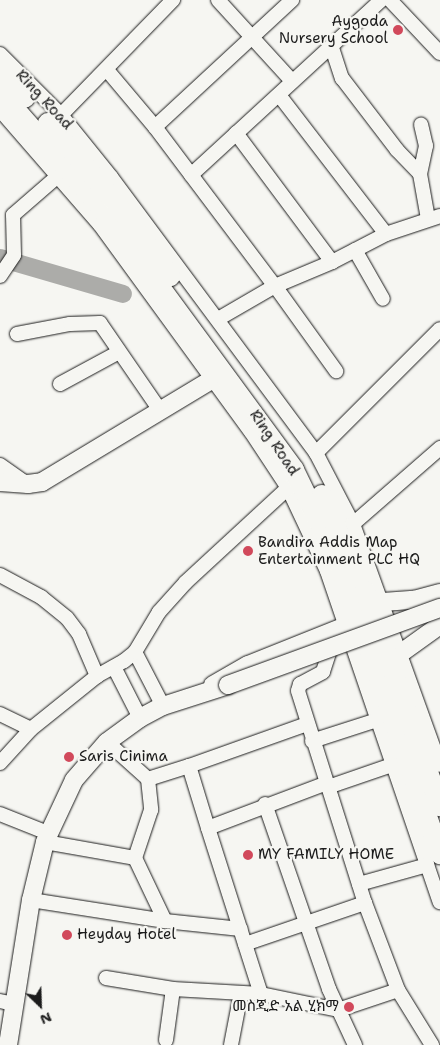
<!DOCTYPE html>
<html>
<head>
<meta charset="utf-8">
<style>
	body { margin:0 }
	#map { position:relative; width:440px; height:1045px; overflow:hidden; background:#f6f6f2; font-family:"Shantell Sans","Noto Sans Ethiopic",sans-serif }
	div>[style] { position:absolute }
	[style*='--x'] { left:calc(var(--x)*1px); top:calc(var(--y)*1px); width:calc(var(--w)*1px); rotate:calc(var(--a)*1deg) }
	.river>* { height:18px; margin:-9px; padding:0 9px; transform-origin:9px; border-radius:9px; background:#acaca9 }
	.roads { filter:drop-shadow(0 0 1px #1c1c1c) drop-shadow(0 0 1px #1c1c1c) }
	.minor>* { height:14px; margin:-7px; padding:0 7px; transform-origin:7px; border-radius:7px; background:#f6f6f2 }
	.major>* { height:18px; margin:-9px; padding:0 9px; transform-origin:9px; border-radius:9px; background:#f6f6f2 }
	.highway>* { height:20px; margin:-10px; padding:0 10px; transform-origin:10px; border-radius:10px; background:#f6f6f2 }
	.bridges { filter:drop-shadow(0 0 1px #1c1c1c) drop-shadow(0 0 1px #1c1c1c) }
	.major-bridge>* { height:18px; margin:-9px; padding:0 9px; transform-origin:9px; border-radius:9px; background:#f6f6f2 }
	.dots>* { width:14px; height:14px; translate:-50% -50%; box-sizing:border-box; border:2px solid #f6f6f2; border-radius:50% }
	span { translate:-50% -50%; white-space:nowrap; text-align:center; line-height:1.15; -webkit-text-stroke:4.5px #f6f6f2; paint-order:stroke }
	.poi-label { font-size:15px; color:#1c1c1c }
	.right { translate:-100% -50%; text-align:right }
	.left { translate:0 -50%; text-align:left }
	.street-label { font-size:15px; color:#1c1c1c }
	.north { position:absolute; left:15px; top:980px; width:50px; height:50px; -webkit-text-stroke:4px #f6f6f2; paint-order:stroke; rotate:156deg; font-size:14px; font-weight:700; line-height:20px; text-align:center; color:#1c1c1c }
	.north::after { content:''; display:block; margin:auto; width:18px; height:22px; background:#1c1c1c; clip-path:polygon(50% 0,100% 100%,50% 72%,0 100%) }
</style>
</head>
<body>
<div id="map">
	<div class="river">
		<i style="--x:0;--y:258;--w:128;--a:16.3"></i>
	</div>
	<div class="roads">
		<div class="minor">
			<i style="--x:218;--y:0;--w:110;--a:47.6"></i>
			<i style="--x:390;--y:0;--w:73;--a:46.7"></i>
			<i style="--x:332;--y:48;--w:32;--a:72"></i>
			<i style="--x:342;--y:78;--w:91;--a:52.6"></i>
			<i style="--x:397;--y:150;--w:33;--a:46"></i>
			<i style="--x:420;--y:174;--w:29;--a:-78"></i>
			<i style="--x:426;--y:146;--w:22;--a:-103"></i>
			<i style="--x:0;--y:54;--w:86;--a:45"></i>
			<i style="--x:61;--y:115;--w:80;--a:51.1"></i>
			<i style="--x:111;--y:177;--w:344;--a:53.4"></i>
			<i style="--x:316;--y:453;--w:80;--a:62.5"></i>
			<i style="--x:353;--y:524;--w:256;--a:70.2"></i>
			<i style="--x:107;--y:70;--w:75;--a:49.9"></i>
			<i style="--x:155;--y:127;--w:199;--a:53"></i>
			<i style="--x:275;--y:286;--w:62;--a:-22.8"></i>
			<i style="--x:332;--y:262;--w:61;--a:-27.4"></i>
			<i style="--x:386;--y:234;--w:57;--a:-18.4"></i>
			<i style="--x:279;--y:95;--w:175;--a:52.4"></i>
			<i style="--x:0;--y:110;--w:152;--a:49"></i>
			<i style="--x:100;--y:225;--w:256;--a:53.9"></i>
			<i style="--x:251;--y:432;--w:67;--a:56.5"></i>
			<i style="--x:288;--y:488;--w:92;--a:64.8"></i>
			<i style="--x:327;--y:571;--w:350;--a:71.2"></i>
			<i style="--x:61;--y:115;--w:161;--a:-45.8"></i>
			<i style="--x:155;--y:127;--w:187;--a:-42.8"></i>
			<i style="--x:236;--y:133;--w:161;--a:53.3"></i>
			<i style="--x:420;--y:174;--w:46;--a:79.9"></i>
			<i style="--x:191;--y:175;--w:258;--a:-42.6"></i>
			<i style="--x:355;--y:250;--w:56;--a:60.3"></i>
			<i style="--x:0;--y:276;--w:25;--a:-56"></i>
			<i style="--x:14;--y:255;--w:40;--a:-91.4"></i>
			<i style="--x:13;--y:215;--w:61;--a:-41"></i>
			<i style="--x:218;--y:319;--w:66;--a:-30.1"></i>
			<i style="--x:275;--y:286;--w:105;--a:54.3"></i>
			<i style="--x:17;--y:334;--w:54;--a:-10.7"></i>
			<i style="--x:70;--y:324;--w:30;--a:-2"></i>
			<i style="--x:100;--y:323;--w:104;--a:55.5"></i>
			<i style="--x:60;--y:384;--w:67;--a:-28.5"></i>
			<i style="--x:316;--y:453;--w:175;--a:-45"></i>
			<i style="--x:0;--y:465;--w:33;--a:35"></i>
			<i style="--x:353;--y:524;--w:116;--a:-41.1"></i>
			<i style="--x:0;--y:575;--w:47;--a:28.2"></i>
			<i style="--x:41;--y:597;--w:33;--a:39"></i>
			<i style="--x:67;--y:618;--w:20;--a:53"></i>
			<i style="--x:79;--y:634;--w:46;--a:66.8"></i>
			<i style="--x:330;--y:650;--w:23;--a:108"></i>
			<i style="--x:323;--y:672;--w:26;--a:152"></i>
			<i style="--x:300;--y:684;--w:7;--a:106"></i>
			<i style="--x:298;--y:691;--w:222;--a:72.5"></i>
			<i style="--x:365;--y:903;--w:93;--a:69.2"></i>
			<i style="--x:398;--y:990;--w:65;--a:58.3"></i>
			<i style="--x:135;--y:652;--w:61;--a:62.6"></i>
			<i style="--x:114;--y:667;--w:57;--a:63"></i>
			<i style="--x:0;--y:714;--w:34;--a:26"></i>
			<i style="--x:31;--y:729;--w:85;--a:-38.8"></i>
			<i style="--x:97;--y:676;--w:31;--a:-29"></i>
			<i style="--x:124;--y:661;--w:14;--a:-39"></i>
			<i style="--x:135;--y:652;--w:47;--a:-59"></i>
			<i style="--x:159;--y:612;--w:40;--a:-48"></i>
			<i style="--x:186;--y:582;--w:139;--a:-42.7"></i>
			<i style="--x:312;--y:741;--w:68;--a:-17.9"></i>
			<i style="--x:107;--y:742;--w:55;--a:42.1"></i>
			<i style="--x:148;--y:779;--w:31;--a:84"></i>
			<i style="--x:151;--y:810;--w:51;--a:108.4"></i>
			<i style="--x:135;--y:858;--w:70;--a:64.5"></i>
			<i style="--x:0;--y:763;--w:46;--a:-47.6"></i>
			<i style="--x:148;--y:779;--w:43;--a:-17.6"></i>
			<i style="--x:327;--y:783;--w:127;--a:159.3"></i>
			<i style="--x:208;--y:828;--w:174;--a:72.3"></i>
			<i style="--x:261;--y:994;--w:79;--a:11.7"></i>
			<i style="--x:338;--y:1010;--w:63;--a:-18.4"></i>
			<i style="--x:328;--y:787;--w:68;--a:-19"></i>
			<i style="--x:265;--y:804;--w:196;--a:70.9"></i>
			<i style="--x:329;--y:989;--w:62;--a:65.1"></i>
			<i style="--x:0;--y:814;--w:52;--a:21.6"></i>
			<i style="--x:208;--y:828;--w:65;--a:-107"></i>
			<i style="--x:189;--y:766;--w:125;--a:-19.6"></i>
			<i style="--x:45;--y:842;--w:91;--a:10.1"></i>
			<i style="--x:359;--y:884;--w:71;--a:-15.6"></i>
			<i style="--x:31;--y:900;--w:136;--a:8.9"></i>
			<i style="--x:165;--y:921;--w:76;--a:6"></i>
			<i style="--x:245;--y:944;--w:127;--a:-18.9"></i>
			<i style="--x:106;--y:978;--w:68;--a:9.3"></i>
			<i style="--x:173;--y:989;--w:88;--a:3.3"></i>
			<i style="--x:0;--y:1001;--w:13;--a:13"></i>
			<i style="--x:166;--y:1040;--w:51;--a:-82.2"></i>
			<i style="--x:231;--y:1045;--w:53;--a:-79.1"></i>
		</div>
		<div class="major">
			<i style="--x:0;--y:482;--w:28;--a:4"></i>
			<i style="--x:28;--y:484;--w:14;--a:-8"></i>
			<i style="--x:42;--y:482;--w:200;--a:-31.1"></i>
			<i style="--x:383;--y:602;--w:31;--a:-4"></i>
			<i style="--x:414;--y:600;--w:27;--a:-15"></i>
			<i style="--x:401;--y:653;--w:48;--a:-35.7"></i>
			<i style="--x:213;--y:685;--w:40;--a:-29.7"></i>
			<i style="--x:248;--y:665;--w:105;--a:-21.7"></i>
			<i style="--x:8;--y:1045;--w:147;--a:-81"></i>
			<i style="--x:31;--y:900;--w:60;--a:-76.4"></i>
			<i style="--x:45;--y:842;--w:68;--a:-64.9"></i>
			<i style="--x:74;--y:780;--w:50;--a:-49"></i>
			<i style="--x:107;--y:742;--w:41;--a:-36"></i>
			<i style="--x:140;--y:718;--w:26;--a:-28"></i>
			<i style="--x:163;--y:706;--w:68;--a:-17.9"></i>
		</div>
		<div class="highway">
			<i style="--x:0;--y:73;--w:35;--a:45"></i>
			<i style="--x:0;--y:92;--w:158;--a:48.8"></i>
			<i style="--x:104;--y:211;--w:321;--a:53.7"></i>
			<i style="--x:294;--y:470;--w:106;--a:64.2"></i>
			<i style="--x:340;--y:565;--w:306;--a:70.9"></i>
			<i style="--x:48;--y:123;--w:100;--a:49.5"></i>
			<i style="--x:113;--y:199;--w:96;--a:53.5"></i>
			<i style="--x:322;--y:495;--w:105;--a:65.9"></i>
			<i style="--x:365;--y:591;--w:228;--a:70.8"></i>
		</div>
	</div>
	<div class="bridges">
		<div class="major-bridge">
			<i style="--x:228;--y:685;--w:226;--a:-20"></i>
		</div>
	</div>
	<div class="dots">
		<i style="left:398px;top:30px;background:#d1495b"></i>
		<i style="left:248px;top:551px;background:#d1495b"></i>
		<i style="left:69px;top:757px;background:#d1495b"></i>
		<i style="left:248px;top:855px;background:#d1495b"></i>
		<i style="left:67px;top:935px;background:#d1495b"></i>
		<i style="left:349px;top:1007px;background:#d1495b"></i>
	</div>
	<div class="poi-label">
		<span class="right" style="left:388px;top:30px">Aygoda<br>Nursery School</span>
		<span class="left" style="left:258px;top:551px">Bandira Addis Map<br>Entertainment PLC HQ</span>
		<span class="left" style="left:79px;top:757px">Saris Cinima</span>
		<span class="left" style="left:258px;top:855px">MY FAMILY HOME</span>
		<span class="left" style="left:77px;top:935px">Heyday Hotel</span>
		<span class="right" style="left:339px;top:1007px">መስጂድ አል ሂክማ</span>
	</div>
	<div class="street-label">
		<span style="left:44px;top:100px;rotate:47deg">Ring Road</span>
		<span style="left:274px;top:443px;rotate:56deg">Ring Road</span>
	</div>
	<div class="north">N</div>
</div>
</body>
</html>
